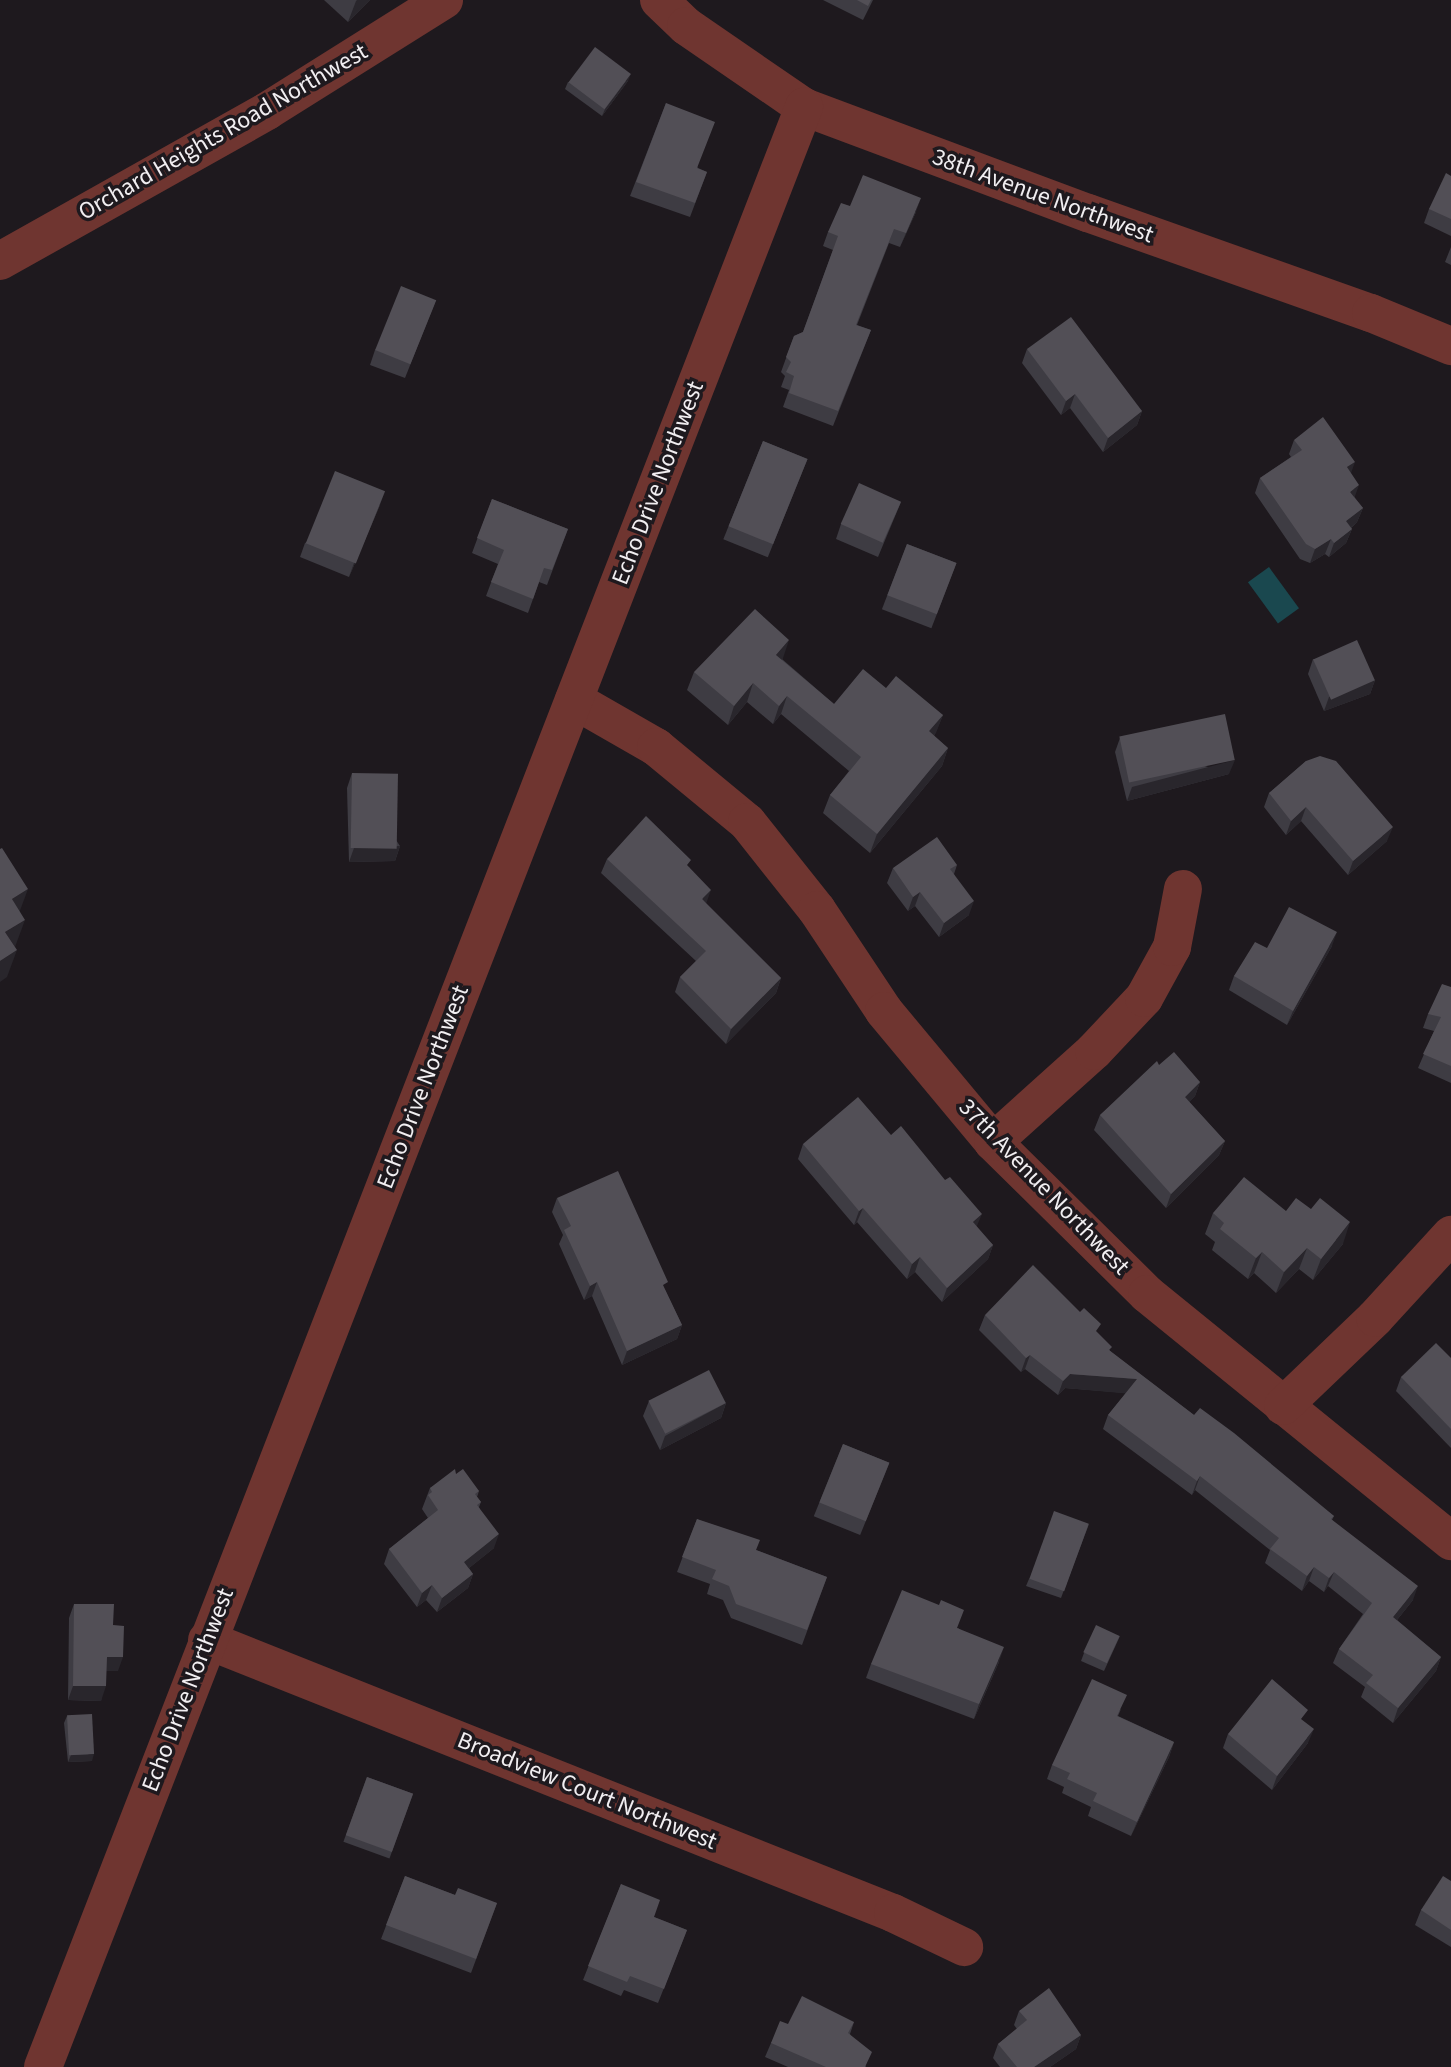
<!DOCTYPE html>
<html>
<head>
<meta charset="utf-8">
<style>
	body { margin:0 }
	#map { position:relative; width:1451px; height:2067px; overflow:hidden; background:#1e191e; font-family:"Source Sans 3",sans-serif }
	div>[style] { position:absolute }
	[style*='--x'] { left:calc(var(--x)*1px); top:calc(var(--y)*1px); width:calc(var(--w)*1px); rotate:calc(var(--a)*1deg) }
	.water>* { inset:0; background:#1a484f; transform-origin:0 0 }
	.minor>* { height:38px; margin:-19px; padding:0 19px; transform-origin:19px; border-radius:19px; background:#6f3530 }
	.wall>* { inset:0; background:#3e3c43; transform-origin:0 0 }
	.shaded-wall>* { inset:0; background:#29262c }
	.building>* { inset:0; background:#524f56; transform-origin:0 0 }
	span { translate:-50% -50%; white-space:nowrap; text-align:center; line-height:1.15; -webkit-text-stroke:7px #1e191e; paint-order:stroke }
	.street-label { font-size:24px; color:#f1eef1 }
</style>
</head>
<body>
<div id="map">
	<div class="water">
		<i style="left:1269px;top:567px;width:51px;height:26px;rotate:54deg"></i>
	</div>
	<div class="minor">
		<i style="--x:659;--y:0;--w:37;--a:44"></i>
		<i style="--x:686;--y:26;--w:143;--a:34.5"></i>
		<i style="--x:804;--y:107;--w:303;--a:20.5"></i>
		<i style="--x:1088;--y:213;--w:300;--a:19.5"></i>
		<i style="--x:1371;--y:313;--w:87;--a:22.4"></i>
		<i style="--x:0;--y:261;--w:306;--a:-29.3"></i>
		<i style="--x:267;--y:111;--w:209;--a:-32.1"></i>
		<i style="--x:574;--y:700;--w:95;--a:29.8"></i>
		<i style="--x:656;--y:747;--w:118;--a:39.5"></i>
		<i style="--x:747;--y:822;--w:112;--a:51.5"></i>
		<i style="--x:817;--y:910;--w:121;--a:56.4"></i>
		<i style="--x:884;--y:1011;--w:170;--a:50.2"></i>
		<i style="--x:993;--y:1142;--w:216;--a:44.6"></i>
		<i style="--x:1147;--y:1294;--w:392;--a:39.1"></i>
		<i style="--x:993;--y:1142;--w:136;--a:-42"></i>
		<i style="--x:1094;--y:1051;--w:73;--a:-46.7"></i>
		<i style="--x:1144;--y:998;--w:58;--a:-61.2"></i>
		<i style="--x:1172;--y:947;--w:59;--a:-79.3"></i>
		<i style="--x:1283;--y:1406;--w:127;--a:-43.7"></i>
		<i style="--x:1375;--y:1318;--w:113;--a:-47.5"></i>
		<i style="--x:207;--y:1640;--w:738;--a:21.7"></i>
		<i style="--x:893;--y:1913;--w:79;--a:25.6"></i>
		<i style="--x:43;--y:2067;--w:2103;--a:-68.78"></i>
	</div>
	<div class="wall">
		<i style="clip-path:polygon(324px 0,370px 0,348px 22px)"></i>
		<i style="clip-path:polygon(823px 0,873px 0,863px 20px)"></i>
		<i style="clip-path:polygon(628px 81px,602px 116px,565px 89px,568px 82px)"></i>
		<i style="clip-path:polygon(666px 103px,698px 168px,707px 172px,690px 217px,630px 196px)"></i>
		<i style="clip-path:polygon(1451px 176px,1451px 236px,1424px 223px,1429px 209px)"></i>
		<i style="clip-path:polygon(850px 206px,916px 212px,900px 247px,889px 243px,857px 325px,871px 330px,833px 426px,783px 407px,789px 390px,781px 387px,785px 376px,781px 372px,794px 336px,803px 332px,833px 250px,823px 246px,828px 232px)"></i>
		<i style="clip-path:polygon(1451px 247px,1451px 265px,1445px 262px)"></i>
		<i style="clip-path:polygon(436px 300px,405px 378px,370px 365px,375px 350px)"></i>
		<i style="clip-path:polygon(1027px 349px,1142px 411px,1137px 425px,1103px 452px,1070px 408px,1061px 415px,1022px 363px)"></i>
		<i style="clip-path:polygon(1294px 440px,1351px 473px,1355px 498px,1363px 508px,1357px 522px,1351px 528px,1352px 529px,1346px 543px,1329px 557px,1325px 554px,1310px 563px,1300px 559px,1255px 493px,1260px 478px,1291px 457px,1289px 454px)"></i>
		<i style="left:763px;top:441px;width:48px;height:106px;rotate:22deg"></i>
		<i style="clip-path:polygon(492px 499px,568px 529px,547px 585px,539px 582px,528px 613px,486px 596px,498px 564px,472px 553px)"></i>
		<i style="clip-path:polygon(901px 502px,878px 557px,836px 539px,841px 524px)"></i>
		<i style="clip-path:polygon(380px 505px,349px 577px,300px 557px,305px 543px)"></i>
		<i style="left:907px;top:544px;width:53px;height:70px;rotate:21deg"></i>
		<i style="clip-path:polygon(783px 658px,782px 659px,834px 704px,886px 688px,943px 715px,934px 736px,948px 748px,942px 766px,870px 853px,823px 813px,830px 795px,849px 771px,781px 714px,773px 724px,747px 702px,728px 725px,687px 690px,694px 672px)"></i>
		<i style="clip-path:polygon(1313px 659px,1375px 680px,1370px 694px,1324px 711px,1308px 674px)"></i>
		<i style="clip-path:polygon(1120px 738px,1229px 774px,1127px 801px,1115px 752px)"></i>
		<i style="clip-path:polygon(1306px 761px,1387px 841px,1348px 875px,1301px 821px,1286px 835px,1264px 807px,1269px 793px)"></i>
		<i style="clip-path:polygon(352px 773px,400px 846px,395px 861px,349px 862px,347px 788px)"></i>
		<i style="clip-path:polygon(607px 859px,689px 867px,706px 904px,781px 978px,776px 993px,726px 1044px,675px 992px,680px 977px,696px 961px,601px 873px)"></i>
		<i style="clip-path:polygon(957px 865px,954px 874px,969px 915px,939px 937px,915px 906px,908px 911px,887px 883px,893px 868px)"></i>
		<i style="clip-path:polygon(1332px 946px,1287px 1025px,1229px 990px,1234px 976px,1267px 948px)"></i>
		<i style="clip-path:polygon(1451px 987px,1451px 1083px,1418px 1068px,1434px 1031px,1423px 1028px,1428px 1014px)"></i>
		<i style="clip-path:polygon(1159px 1065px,1200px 1082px,1195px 1096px,1189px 1102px,1225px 1141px,1219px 1155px,1166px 1208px,1094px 1130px,1100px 1115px)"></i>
		<i style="clip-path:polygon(891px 1135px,993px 1245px,988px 1259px,942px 1302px,915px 1272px,907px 1279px,857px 1222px,854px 1225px,798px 1159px,803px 1144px)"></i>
		<i style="clip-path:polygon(557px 1198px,665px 1290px,682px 1325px,677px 1339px,622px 1365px,592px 1296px,584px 1300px,559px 1244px,563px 1235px,552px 1212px)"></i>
		<i style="clip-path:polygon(1286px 1211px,1343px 1244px,1313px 1280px,1299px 1269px,1276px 1293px,1254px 1273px,1248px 1279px,1212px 1250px,1215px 1242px,1205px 1234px,1213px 1213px)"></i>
		<i style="clip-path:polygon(1080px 1312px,1111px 1352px,1194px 1415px,1334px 1516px,1332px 1520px,1413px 1600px,1397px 1620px,1441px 1657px,1436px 1671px,1393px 1723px,1361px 1697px,1365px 1687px,1333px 1663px,1339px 1649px,1363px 1614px,1328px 1586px,1324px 1592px,1309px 1581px,1302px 1591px,1265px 1563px,1270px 1550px,1195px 1490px,1192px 1495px,1103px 1429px,1108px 1415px,1126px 1393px,1065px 1388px,1058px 1395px,1025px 1369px,1021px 1372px,979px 1330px,985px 1315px)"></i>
		<i style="clip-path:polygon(1451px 1358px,1451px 1448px,1396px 1391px,1401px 1377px)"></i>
		<i style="clip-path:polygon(649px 1401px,726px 1403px,721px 1418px,660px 1450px,643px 1416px)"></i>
		<i style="left:843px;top:1444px;width:50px;height:78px;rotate:22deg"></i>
		<i style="clip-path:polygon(456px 1474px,479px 1491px,477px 1497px,481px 1502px,479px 1507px,494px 1548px,469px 1568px,473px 1574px,468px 1588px,437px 1612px,426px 1600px,417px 1607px,384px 1564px,389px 1549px,428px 1518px,422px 1509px,430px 1488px)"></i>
		<i style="clip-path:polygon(697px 1519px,756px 1550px,827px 1577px,802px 1645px,731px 1618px,723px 1600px,707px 1594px,710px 1584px,677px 1572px)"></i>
		<i style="clip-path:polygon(1089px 1524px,1061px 1598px,1026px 1586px,1029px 1579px)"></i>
		<i style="clip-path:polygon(74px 1604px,113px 1625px,118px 1671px,106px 1671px,101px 1701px,68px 1700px,69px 1618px)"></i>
		<i style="clip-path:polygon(958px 1628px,999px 1662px,974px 1719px,866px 1678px,871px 1664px)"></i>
		<i style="clip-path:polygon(1120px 1636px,1104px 1671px,1081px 1661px,1084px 1653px)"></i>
		<i style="clip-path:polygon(1121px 1709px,1118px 1716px,1174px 1742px,1169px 1757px,1131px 1836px,1088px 1816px,1091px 1807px,1062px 1793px,1064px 1787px,1047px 1779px,1052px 1765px)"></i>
		<i style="clip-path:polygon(67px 1716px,92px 1761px,68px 1762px,64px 1723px)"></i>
		<i style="clip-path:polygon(1304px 1722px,1308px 1743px,1272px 1790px,1223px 1748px,1228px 1734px)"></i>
		<i style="left:367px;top:1777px;width:49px;height:69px;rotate:20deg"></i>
		<i style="clip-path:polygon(405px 1876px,455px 1895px,497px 1903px,471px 1973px,381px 1939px)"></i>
		<i style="clip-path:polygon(1451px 1881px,1451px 1947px,1415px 1925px,1421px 1910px)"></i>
		<i style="clip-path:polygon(621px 1884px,654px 1917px,687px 1930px,658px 2003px,624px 1990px,621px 1996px,583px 1980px)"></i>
		<i style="clip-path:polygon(1019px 2011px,1081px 2035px,1076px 2049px,1050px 2067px,1000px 2067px,993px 2058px,998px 2044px,1017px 2029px,1014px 2025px)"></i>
		<i style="clip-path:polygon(854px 2022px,850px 2034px,866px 2067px,788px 2067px,765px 2057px,771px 2043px,788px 2024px)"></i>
	</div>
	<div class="shaded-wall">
		<i style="clip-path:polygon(357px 0,370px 0,348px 22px,356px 1px)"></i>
		<i style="clip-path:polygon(631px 74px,628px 81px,602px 116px,605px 109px)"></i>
		<i style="clip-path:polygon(921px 198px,916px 212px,900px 247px)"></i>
		<i style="clip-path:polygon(1075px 394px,1070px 408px,1061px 415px,1066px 401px)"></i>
		<i style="clip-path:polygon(1142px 411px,1137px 425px,1103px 452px,1108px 438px)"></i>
		<i style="clip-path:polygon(1355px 462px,1350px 476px,1347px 467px)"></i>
		<i style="clip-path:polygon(1359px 485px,1354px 499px,1350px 492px)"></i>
		<i style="clip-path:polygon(385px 491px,380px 505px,349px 577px,354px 563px)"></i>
		<i style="clip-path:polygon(1363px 508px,1357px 522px,1341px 536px,1346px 521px)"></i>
		<i style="clip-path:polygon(1352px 529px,1346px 543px,1329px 557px,1334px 543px)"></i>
		<i style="clip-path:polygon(1331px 539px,1325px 554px,1310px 563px,1315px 549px)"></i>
		<i style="clip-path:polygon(789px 640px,783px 658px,770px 674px,776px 655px)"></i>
		<i style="clip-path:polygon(1375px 680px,1370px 694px,1324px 711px,1329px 697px)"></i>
		<i style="clip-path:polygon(753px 683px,747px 702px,728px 725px,734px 706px)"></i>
		<i style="clip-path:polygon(787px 696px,781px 714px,773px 724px,779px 706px)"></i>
		<i style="clip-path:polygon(943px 715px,936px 733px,922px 750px,929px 731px)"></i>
		<i style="clip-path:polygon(948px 748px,942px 766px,870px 853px,877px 834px)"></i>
		<i style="clip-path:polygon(1235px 760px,1229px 774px,1127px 801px,1132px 787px)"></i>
		<i style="clip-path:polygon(1306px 807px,1301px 821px,1286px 835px,1291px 821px)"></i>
		<i style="clip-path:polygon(1393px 827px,1387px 841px,1348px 875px,1353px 861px)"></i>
		<i style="clip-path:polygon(400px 846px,395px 861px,349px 862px,354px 848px)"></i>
		<i style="clip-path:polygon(28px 889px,18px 916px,12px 899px)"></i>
		<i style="clip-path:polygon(711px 890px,706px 904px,702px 899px)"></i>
		<i style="clip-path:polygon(920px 892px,915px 906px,908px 911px,913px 897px)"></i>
		<i style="clip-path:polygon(974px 901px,969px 915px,939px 937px,944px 923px)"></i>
		<i style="clip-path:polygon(25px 920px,15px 947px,5px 932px)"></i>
		<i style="clip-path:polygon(1337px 932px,1332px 946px,1287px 1025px,1293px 1011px)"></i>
		<i style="clip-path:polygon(17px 950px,7px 977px,0 982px,0 961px)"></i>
		<i style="clip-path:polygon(781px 978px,776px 993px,726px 1044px,731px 1029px)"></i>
		<i style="clip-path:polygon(1200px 1082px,1195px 1096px,1180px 1112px,1185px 1097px)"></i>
		<i style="clip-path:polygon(1225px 1141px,1219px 1155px,1166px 1208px,1171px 1194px)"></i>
		<i style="clip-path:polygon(863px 1208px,857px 1222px,854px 1225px,859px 1211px)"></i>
		<i style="clip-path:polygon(982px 1214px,976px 1228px,973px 1222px)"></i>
		<i style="clip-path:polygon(1350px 1222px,1343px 1244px,1313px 1280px,1321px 1259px)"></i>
		<i style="clip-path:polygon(993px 1245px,988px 1259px,942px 1302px,947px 1288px)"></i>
		<i style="clip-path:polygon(1307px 1248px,1299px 1269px,1276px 1293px,1284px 1272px)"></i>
		<i style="clip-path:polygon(1262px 1252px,1254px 1273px,1248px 1279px,1256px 1258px)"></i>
		<i style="clip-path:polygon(920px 1257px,915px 1272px,907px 1279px,912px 1264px)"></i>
		<i style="clip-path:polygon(597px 1282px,592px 1296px,584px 1300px,590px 1286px)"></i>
		<i style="clip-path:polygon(682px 1325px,677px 1339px,622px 1365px,627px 1351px)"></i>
		<i style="clip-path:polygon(1030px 1355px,1025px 1369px,1021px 1372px,1026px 1358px)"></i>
		<i style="clip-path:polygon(1070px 1374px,1137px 1379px,1132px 1394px,1065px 1388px,1058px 1395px,1063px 1381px)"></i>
		<i style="clip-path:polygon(726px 1403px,721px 1418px,660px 1450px,665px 1436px)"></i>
		<i style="clip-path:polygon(1200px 1476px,1195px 1490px,1192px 1495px,1197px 1481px)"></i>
		<i style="clip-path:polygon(499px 1534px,494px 1548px,459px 1576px,464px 1562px)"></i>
		<i style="clip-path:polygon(1314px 1567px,1309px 1581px,1302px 1591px,1307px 1576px)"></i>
		<i style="clip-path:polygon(1334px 1572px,1328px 1586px,1324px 1592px,1329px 1578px)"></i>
		<i style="clip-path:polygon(473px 1574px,468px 1588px,437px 1612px,442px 1598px)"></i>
		<i style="clip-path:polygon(432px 1585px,426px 1600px,417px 1607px,422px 1593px)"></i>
		<i style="clip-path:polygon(1418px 1586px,1413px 1600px,1388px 1631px,1393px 1617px)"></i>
		<i style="clip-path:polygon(1004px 1647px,999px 1662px,974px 1719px,979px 1704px)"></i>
		<i style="clip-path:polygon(107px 1657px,123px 1657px,118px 1671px,102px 1671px)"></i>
		<i style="clip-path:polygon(1441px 1657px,1436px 1671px,1393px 1723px,1398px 1708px)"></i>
		<i style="clip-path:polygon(73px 1686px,106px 1686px,101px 1701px,68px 1700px)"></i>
		<i style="clip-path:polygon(1314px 1729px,1308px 1743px,1272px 1790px,1277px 1776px)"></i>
		<i style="clip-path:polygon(1174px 1742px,1169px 1757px,1131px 1836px,1137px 1822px)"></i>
		<i style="clip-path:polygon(94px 1754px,92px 1761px,68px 1762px,71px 1755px)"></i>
		<i style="clip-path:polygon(1081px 2035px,1076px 2049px,1050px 2067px,1034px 2067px)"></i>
	</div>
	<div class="building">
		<i style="clip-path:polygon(857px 0,871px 0,868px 6px)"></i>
		<i style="left:595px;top:47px;width:45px;height:44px;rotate:37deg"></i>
		<i style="clip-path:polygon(666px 103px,715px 122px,697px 168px,707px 172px,695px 203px,636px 182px)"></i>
		<i style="clip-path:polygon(1446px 173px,1451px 176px,1451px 219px,1429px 209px)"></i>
		<i style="clip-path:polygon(863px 175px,921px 198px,906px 233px,894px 229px,856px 325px,871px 330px,838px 411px,789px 393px,794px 376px,786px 372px,791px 362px,786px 357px,794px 336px,803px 332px,838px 236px,828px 232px,841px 203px,850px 206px)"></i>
		<i style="left:401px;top:286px;width:38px;height:69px;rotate:22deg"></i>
		<i style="clip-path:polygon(1071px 317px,1142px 411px,1108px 438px,1075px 394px,1066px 401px,1027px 349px)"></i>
		<i style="clip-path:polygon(1323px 417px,1355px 462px,1347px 467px,1359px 485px,1350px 492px,1363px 508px,1346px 521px,1352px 529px,1334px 543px,1331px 539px,1315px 549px,1306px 544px,1260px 478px,1302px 450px,1294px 440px)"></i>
		<i style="left:763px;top:441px;width:48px;height:92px;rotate:22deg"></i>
		<i style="left:335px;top:471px;width:54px;height:78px;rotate:22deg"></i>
		<i style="left:859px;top:483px;width:46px;height:45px;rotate:24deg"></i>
		<i style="clip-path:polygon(492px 499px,568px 529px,552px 570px,544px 568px,533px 599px,491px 582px,504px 550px,477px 538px)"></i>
		<i style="left:907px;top:544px;width:53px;height:55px;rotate:21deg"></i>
		<i style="clip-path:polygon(755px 609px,789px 640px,776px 655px,834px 704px,863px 669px,886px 688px,896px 676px,943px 715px,929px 731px,948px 748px,877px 834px,830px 795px,861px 757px,787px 696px,779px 706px,753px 683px,734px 706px,694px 672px)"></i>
		<i style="left:1357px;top:640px;width:44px;height:48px;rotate:66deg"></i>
		<i style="left:1225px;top:714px;width:47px;height:108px;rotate:78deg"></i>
		<i style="clip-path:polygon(1320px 756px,1336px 761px,1393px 827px,1353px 861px,1306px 807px,1291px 821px,1269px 793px,1306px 761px)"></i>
		<i style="left:352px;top:773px;width:46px;height:75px;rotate:1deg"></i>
		<i style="clip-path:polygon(646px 816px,691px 860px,687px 865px,711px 890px,702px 899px,781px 978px,731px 1029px,680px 977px,706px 951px,607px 859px)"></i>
		<i style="clip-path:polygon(937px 837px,957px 865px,950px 869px,974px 901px,944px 923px,920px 892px,913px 897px,893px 868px)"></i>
		<i style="clip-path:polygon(2px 848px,28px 889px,12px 899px,25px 920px,5px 932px,17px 950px,0 961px,0 849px)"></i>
		<i style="clip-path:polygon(1289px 907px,1337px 932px,1293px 1011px,1234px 976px,1255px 942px,1267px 948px)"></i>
		<i style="clip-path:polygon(1442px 984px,1451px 987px,1451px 1066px,1423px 1054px,1441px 1017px,1428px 1014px)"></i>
		<i style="clip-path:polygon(1174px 1052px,1200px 1082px,1185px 1097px,1225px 1141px,1171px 1194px,1100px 1115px,1157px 1061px,1159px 1065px)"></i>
		<i style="clip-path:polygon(858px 1097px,891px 1135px,901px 1126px,945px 1180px,950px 1177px,982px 1214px,973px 1222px,993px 1245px,947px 1288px,920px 1257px,912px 1264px,863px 1208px,859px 1211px,803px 1144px)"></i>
		<i style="clip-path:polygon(618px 1171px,668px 1282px,663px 1285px,682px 1325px,627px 1351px,597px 1282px,590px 1286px,564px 1230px,571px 1226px,557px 1198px)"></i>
		<i style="clip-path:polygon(1244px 1177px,1286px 1211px,1296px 1198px,1311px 1209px,1320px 1198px,1350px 1222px,1321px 1259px,1307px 1248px,1284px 1272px,1262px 1252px,1256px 1258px,1220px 1229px,1224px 1223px,1213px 1213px)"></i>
		<i style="clip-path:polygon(1033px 1265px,1080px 1312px,1084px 1308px,1101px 1324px,1096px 1331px,1112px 1347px,1109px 1350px,1194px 1415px,1200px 1408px,1234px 1433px,1334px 1516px,1331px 1519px,1418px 1586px,1393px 1617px,1441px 1657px,1398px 1708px,1366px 1683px,1373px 1675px,1339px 1649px,1372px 1603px,1334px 1572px,1329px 1578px,1314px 1567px,1307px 1576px,1270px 1549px,1279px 1538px,1200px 1476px,1197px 1481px,1108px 1415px,1137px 1379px,1070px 1374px,1063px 1381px,1030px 1355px,1026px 1358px,985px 1315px)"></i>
		<i style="clip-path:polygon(1436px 1343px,1451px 1358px,1451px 1429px,1401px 1377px)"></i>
		<i style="left:709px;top:1370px;width:37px;height:68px;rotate:63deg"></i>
		<i style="left:843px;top:1444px;width:50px;height:63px;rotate:22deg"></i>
		<i style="clip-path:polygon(455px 1469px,456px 1474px,463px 1469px,479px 1491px,475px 1494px,481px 1502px,477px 1505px,499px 1534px,464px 1562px,473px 1574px,442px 1598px,432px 1585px,422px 1593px,389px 1549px,438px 1510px,428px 1495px,432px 1492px,430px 1488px)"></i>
		<i style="left:1054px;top:1511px;width:37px;height:72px;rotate:20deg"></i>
		<i style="clip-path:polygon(697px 1519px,760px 1540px,756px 1550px,827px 1577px,807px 1630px,736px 1604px,729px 1586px,712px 1579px,716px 1570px,682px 1557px)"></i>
		<i style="clip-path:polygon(902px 1590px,939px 1605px,941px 1600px,964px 1610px,957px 1628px,1004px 1647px,979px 1704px,871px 1664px)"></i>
		<i style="clip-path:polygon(74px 1604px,114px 1604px,113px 1625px,124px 1626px,123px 1657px,107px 1657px,106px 1686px,73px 1686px)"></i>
		<i style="left:1096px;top:1625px;width:26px;height:30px;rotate:25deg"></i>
		<i style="clip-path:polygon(1092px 1679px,1127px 1695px,1117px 1716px,1174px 1742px,1137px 1822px,1093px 1801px,1097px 1793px,1067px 1779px,1070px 1773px,1052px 1765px)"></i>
		<i style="clip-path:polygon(1272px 1679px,1308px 1710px,1301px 1719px,1314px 1729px,1277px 1776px,1228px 1734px)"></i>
		<i style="left:92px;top:1714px;width:40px;height:25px;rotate:87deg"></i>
		<i style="left:367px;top:1777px;width:49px;height:62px;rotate:20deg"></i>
		<i style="clip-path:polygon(405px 1876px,455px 1895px,458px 1888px,497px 1903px,476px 1959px,386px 1925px)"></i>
		<i style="clip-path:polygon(1443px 1876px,1451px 1881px,1451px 1930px,1421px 1910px)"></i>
		<i style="clip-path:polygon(621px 1884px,660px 1900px,654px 1917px,687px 1930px,664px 1989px,630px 1976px,627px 1982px,588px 1966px)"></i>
		<i style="clip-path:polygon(1049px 1988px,1081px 2035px,1034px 2067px,1017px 2067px,998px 2044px,1027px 2020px,1019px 2011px)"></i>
		<i style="clip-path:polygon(802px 1996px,854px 2022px,848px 2033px,872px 2052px,865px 2067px,826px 2067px,771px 2043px,780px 2021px,788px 2024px)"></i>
	</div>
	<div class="street-label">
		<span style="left:223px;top:132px;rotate:-30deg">Orchard Heights Road Northwest</span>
		<span style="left:1043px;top:196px;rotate:20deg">38th Avenue Northwest</span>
		<span style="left:658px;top:483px;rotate:-69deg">Echo Drive Northwest</span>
		<span style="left:423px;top:1087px;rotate:-69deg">Echo Drive Northwest</span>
		<span style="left:1044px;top:1187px;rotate:46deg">37th Avenue Northwest</span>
		<span style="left:188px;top:1690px;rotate:-69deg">Echo Drive Northwest</span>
		<span style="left:587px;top:1791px;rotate:22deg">Broadview Court Northwest</span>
	</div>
</div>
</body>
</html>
